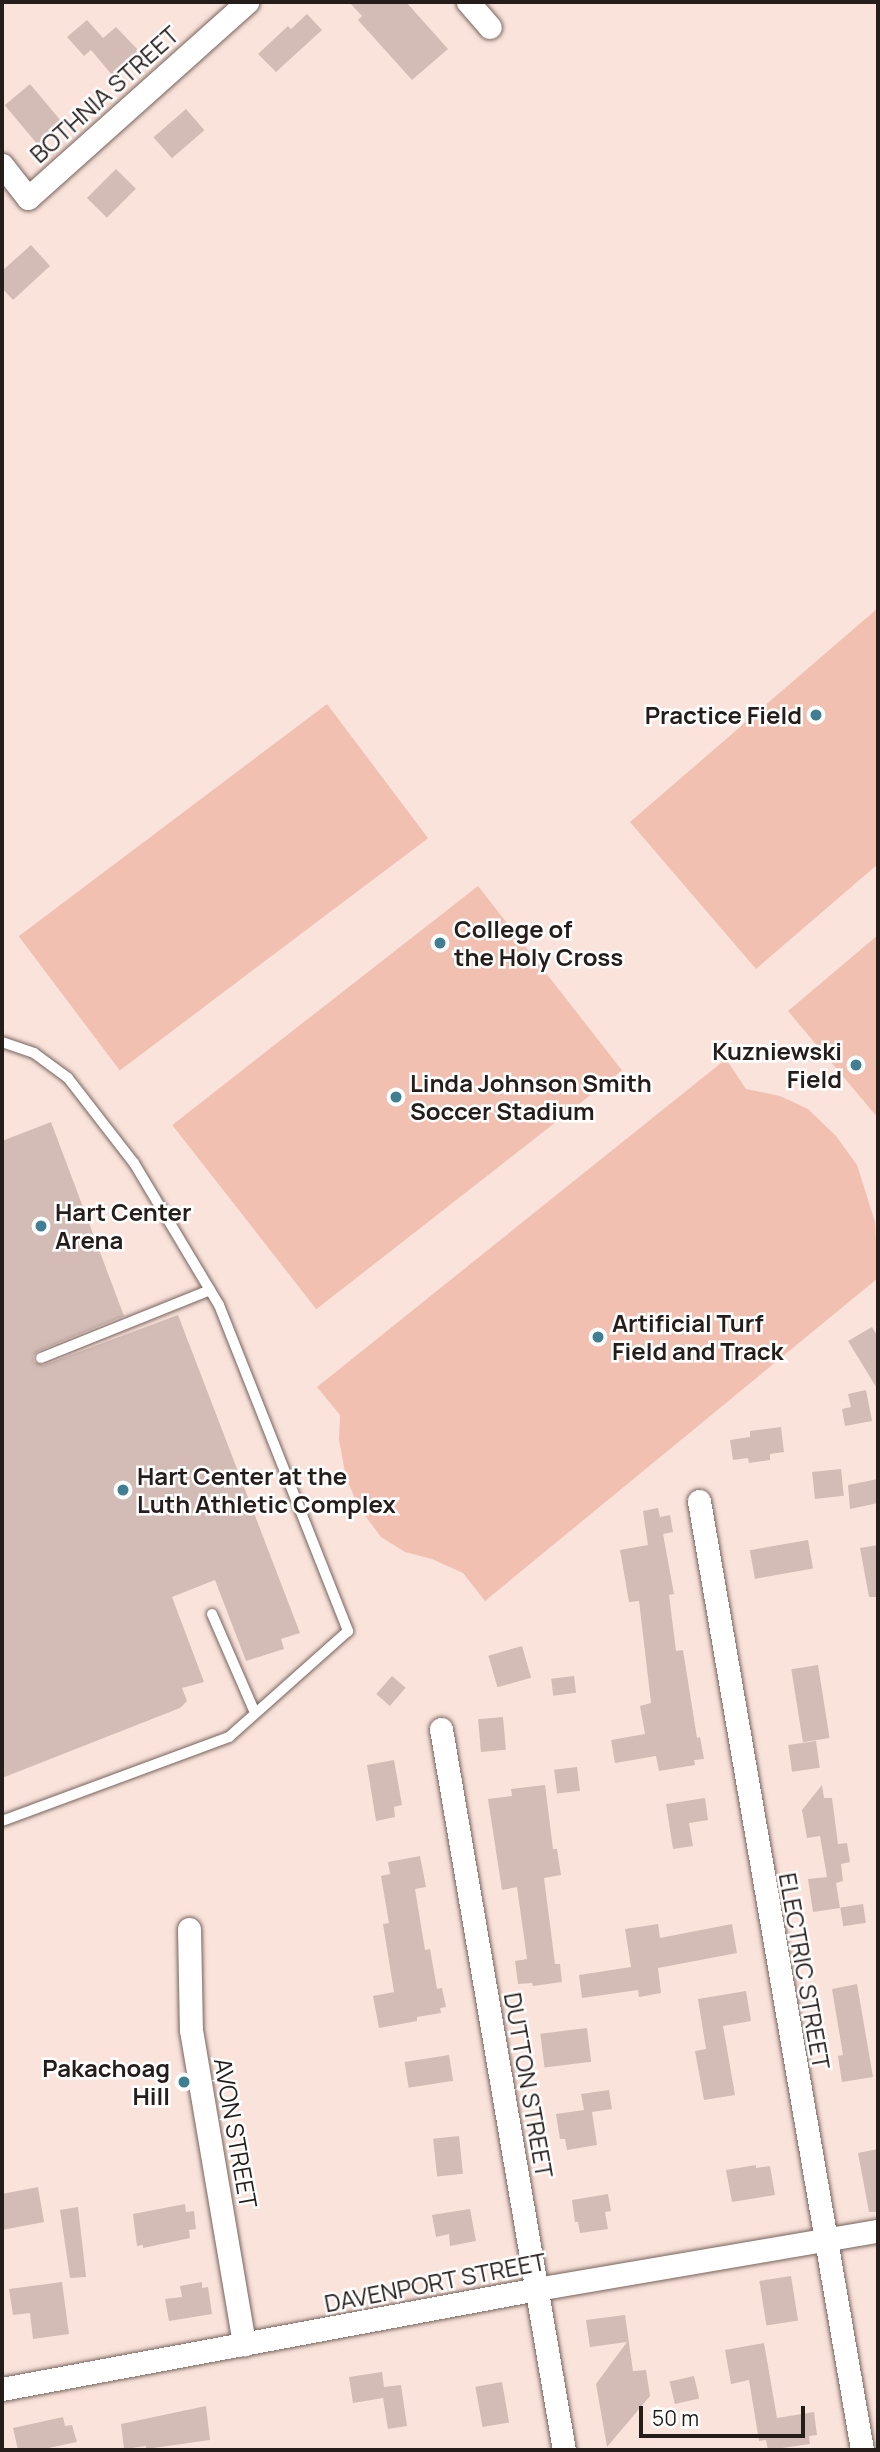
<!DOCTYPE html>
<html>
<head>
<meta charset="utf-8">
<style>
	body { margin:0 }
	#map { position:relative; width:880px; height:2452px; overflow:hidden; background:#fae3db; font-family:Manrope,sans-serif }
	div>[style] { position:absolute }
	[style*='--x'] { left:calc(var(--x)*1px); top:calc(var(--y)*1px); width:calc(var(--w)*1px); rotate:calc(var(--a)*1deg) }
	.green>* { inset:0; background:#f1c0b1; transform-origin:0 0 }
	.building>* { inset:0; background:#d3bcb5; transform-origin:0 0 }
	.roads { filter:drop-shadow(0 0 2px #77635d) drop-shadow(0 0 2px #77635d) }
	.lane>* { height:10px; margin:-5px; padding:0 5px; transform-origin:5px; border-radius:5px; background:#fff }
	.street>* { height:23px; margin:-11.5px; padding:0 11.5px; transform-origin:11.5px; border-radius:11.5px; background:#fff }
	.dots>* { width:19px; height:19px; translate:-50% -50%; box-sizing:border-box; border:4px solid #fff; border-radius:50% }
	span { translate:-50% -50%; white-space:nowrap; text-align:center; line-height:1.15; -webkit-text-stroke:5px #fff; paint-order:stroke }
	.street-label { font-size:24px; color:#251d1a }
	.poi-label { font-size:24px; color:#251d1a; font-weight:700 }
	.right { translate:-100% -50%; text-align:right }
	.left { translate:0 -50%; text-align:left }
	.frame { position:absolute; inset:0; border:4px solid #251d1a; pointer-events:none }
	.scale { position:absolute; left:639px; top:2406px; width:166px; height:32px; box-sizing:border-box; border:4px solid #251d1a; border-top:0; padding-left:9px; font-size:21px; line-height:24px; white-space:nowrap; color:#251d1a; -webkit-text-stroke:5px #fff; paint-order:stroke }
</style>
</head>
<body>
<div id="map">
	<div class="green">
		<i style="clip-path:polygon(878px 608px,878px 864px,756px 969px,630px 822px)"></i>
		<i style="left:327px;top:704px;width:168px;height:386px;rotate:53deg"></i>
		<i style="left:478px;top:886px;width:234px;height:388px;rotate:52deg"></i>
		<i style="clip-path:polygon(878px 935px,878px 1118px,788px 1011px)"></i>
		<i style="clip-path:polygon(726px 1059px,746px 1089px,780px 1096px,808px 1109px,836px 1136px,857px 1165px,875px 1222px,878px 1278px,485px 1601px,463px 1573px,432px 1559px,405px 1552px,381px 1537px,358px 1506px,346px 1477px,339px 1440px,340px 1415px,317px 1387px)"></i>
	</div>
	<div class="building">
		<i style="clip-path:polygon(349px 2px,406px 2px,448px 49px,412px 80px,358px 20px,362px 16px)"></i>
		<i style="clip-path:polygon(307px 14px,322px 30px,276px 72px,258px 54px,288px 26px,291px 29px)"></i>
		<i style="clip-path:polygon(87px 20px,103px 38px,116px 27px,139px 51px,112px 75px,91px 50px,84px 56px,67px 37px)"></i>
		<i style="left:30px;top:84px;width:51px;height:33px;rotate:50deg"></i>
		<i style="left:186px;top:109px;width:28px;height:43px;rotate:49deg"></i>
		<i style="left:116px;top:169px;width:28px;height:41px;rotate:45deg"></i>
		<i style="clip-path:polygon(31px 245px,50px 266px,13px 300px,2px 288px,2px 271px)"></i>
		<i style="clip-path:polygon(51px 1122px,124px 1316px,38px 1351px,33px 1356px,34px 1362px,44px 1365px,178px 1315px,300px 1633px,281px 1639px,284px 1649px,246px 1661px,215px 1580px,172px 1597px,204px 1682px,182px 1688px,187px 1701px,180px 1708px,2px 1778px,2px 1141px)"></i>
		<i style="clip-path:polygon(872px 1327px,878px 1337px,878px 1390px,848px 1341px)"></i>
		<i style="clip-path:polygon(866px 1390px,872px 1421px,845px 1426px,842px 1409px,851px 1407px,848px 1394px)"></i>
		<i style="clip-path:polygon(781px 1427px,784px 1452px,770px 1454px,770px 1460px,749px 1463px,748px 1458px,733px 1460px,730px 1440px,750px 1437px,750px 1431px)"></i>
		<i style="left:841px;top:1469px;width:27px;height:29px;rotate:84deg"></i>
		<i style="clip-path:polygon(878px 1479px,878px 1503px,850px 1509px,848px 1485px)"></i>
		<i style="clip-path:polygon(658px 1508px,660px 1517px,670px 1515px,673px 1532px,663px 1534px,674px 1594px,669px 1595px,676px 1651px,683px 1650px,697px 1738px,700px 1737px,704px 1759px,694px 1760px,695px 1765px,659px 1771px,656px 1756px,615px 1763px,611px 1740px,645px 1734px,640px 1706px,651px 1703px,639px 1601px,629px 1602px,620px 1550px,648px 1545px,643px 1511px)"></i>
		<i style="left:808px;top:1540px;width:29px;height:59px;rotate:80deg"></i>
		<i style="clip-path:polygon(878px 1545px,878px 1597px,869px 1597px,860px 1548px)"></i>
		<i style="left:522px;top:1646px;width:33px;height:35px;rotate:74deg"></i>
		<i style="left:818px;top:1665px;width:74px;height:27px;rotate:81deg"></i>
		<i style="left:392px;top:1676px;width:18px;height:24px;rotate:41deg"></i>
		<i style="left:574px;top:1676px;width:17px;height:23px;rotate:83deg"></i>
		<i style="left:503px;top:1717px;width:33px;height:25px;rotate:85deg"></i>
		<i style="left:816px;top:1741px;width:27px;height:28px;rotate:82deg"></i>
		<i style="clip-path:polygon(394px 1760px,402px 1805px,394px 1807px,395px 1817px,376px 1821px,367px 1765px)"></i>
		<i style="left:577px;top:1767px;width:24px;height:23px;rotate:83deg"></i>
		<i style="clip-path:polygon(545px 1785px,553px 1849px,557px 1849px,561px 1875px,544px 1878px,555px 1964px,560px 1964px,562px 1982px,533px 1986px,532px 1983px,518px 1984px,515px 1961px,527px 1959px,517px 1887px,502px 1890px,488px 1799px,512px 1796px,511px 1789px)"></i>
		<i style="clip-path:polygon(822px 1785px,824px 1798px,832px 1798px,838px 1844px,847px 1843px,850px 1862px,841px 1864px,843px 1881px,836px 1883px,840px 1908px,813px 1912px,808px 1879px,827px 1877px,820px 1836px,807px 1838px,802px 1810px)"></i>
		<i style="clip-path:polygon(705px 1798px,708px 1820px,689px 1823px,693px 1846px,673px 1849px,666px 1804px)"></i>
		<i style="clip-path:polygon(420px 1856px,426px 1887px,415px 1889px,425px 1950px,430px 1949px,437px 1989px,442px 1988px,446px 2007px,440px 2008px,441px 2013px,417px 2017px,417px 2021px,379px 2028px,373px 1996px,394px 1992px,383px 1924px,389px 1923px,381px 1876px,390px 1874px,388px 1862px)"></i>
		<i style="left:863px;top:1904px;width:19px;height:23px;rotate:81deg"></i>
		<i style="clip-path:polygon(658px 1924px,660px 1938px,732px 1924px,737px 1953px,658px 1968px,661px 1993px,639px 1997px,638px 1990px,582px 1998px,579px 1975px,631px 1967px,625px 1929px)"></i>
		<i style="clip-path:polygon(857px 1984px,873px 2077px,842px 2082px,838px 2056px,843px 2055px,832px 1989px)"></i>
		<i style="clip-path:polygon(746px 1991px,751px 2021px,723px 2026px,735px 2095px,704px 2100px,695px 2051px,706px 2049px,698px 1999px)"></i>
		<i style="left:587px;top:2028px;width:34px;height:47px;rotate:83deg"></i>
		<i style="left:449px;top:2055px;width:26px;height:45px;rotate:81deg"></i>
		<i style="clip-path:polygon(609px 2090px,612px 2109px,592px 2112px,597px 2145px,567px 2150px,565px 2139px,560px 2139px,556px 2114px,584px 2110px,581px 2094px)"></i>
		<i style="left:459px;top:2136px;width:38px;height:26px;rotate:84deg"></i>
		<i style="clip-path:polygon(878px 2149px,878px 2212px,869px 2212px,858px 2153px)"></i>
		<i style="clip-path:polygon(756px 2165px,756px 2168px,770px 2166px,775px 2195px,732px 2202px,726px 2170px)"></i>
		<i style="clip-path:polygon(38px 2187px,44px 2222px,2px 2230px,2px 2194px)"></i>
		<i style="clip-path:polygon(608px 2194px,611px 2211px,605px 2212px,608px 2229px,580px 2233px,578px 2222px,575px 2222px,572px 2200px)"></i>
		<i style="clip-path:polygon(185px 2204px,186px 2212px,194px 2211px,196px 2229px,189px 2230px,190px 2238px,143px 2248px,143px 2245px,137px 2246px,133px 2214px)"></i>
		<i style="clip-path:polygon(78px 2207px,86px 2277px,70px 2278px,60px 2210px)"></i>
		<i style="clip-path:polygon(470px 2209px,476px 2241px,450px 2246px,449px 2234px,436px 2237px,432px 2215px)"></i>
		<i style="left:791px;top:2276px;width:45px;height:32px;rotate:81deg"></i>
		<i style="clip-path:polygon(62px 2282px,69px 2334px,33px 2339px,30px 2313px,13px 2315px,9px 2289px)"></i>
		<i style="clip-path:polygon(202px 2282px,202px 2288px,208px 2287px,212px 2314px,169px 2321px,165px 2299px,182px 2297px,180px 2286px)"></i>
		<i style="clip-path:polygon(625px 2315px,633px 2371px,646px 2370px,650px 2396px,607px 2447px,596px 2384px,627px 2342px,590px 2347px,586px 2320px)"></i>
		<i style="clip-path:polygon(764px 2343px,777px 2418px,814px 2412px,817px 2435px,809px 2436px,810px 2444px,768px 2450px,766px 2440px,759px 2441px,749px 2380px,731px 2384px,725px 2350px)"></i>
		<i style="clip-path:polygon(382px 2372px,384px 2387px,401px 2385px,407px 2426px,388px 2429px,383px 2398px,353px 2403px,349px 2377px)"></i>
		<i style="left:694px;top:2376px;width:23px;height:25px;rotate:77deg"></i>
		<i style="left:502px;top:2382px;width:41px;height:27px;rotate:80deg"></i>
		<i style="clip-path:polygon(206px 2406px,210px 2440px,146px 2449px,146px 2446px,124px 2449px,121px 2424px)"></i>
		<i style="clip-path:polygon(63px 2417px,65px 2426px,72px 2425px,77px 2442px,39px 2450px,18px 2450px,13px 2428px)"></i>
	</div>
	<div class="roads">
		<div class="lane">
			<i style="--x:2;--y:1042;--w:34;--a:19"></i>
			<i style="--x:34;--y:1053;--w:42;--a:36.3"></i>
			<i style="--x:68;--y:1078;--w:108;--a:52.2"></i>
			<i style="--x:134;--y:1163;--w:165;--a:59.1"></i>
			<i style="--x:219;--y:1305;--w:351;--a:68.4"></i>
			<i style="--x:348;--y:1631;--w:159;--a:138.3"></i>
			<i style="--x:229;--y:1737;--w:242;--a:159.7"></i>
			<i style="--x:41;--y:1358;--w:182;--a:-21.9"></i>
			<i style="--x:212;--y:1614;--w:108;--a:66.5"></i>
		</div>
		<div class="street">
			<i style="--x:468;--y:2;--w:33;--a:49"></i>
			<i style="--x:2;--y:165;--w:42;--a:51.8"></i>
			<i style="--x:28;--y:198;--w:294;--a:-41.8"></i>
			<i style="--x:699;--y:1501;--w:963;--a:80.25"></i>
			<i style="--x:441;--y:1729;--w:731;--a:80.32"></i>
			<i style="--x:189;--y:1929;--w:101;--a:88.9"></i>
			<i style="--x:191;--y:2030;--w:319;--a:80.4"></i>
			<i style="--x:2;--y:2389;--w:544;--a:-10.59"></i>
			<i style="--x:537;--y:2289;--w:346;--a:-9.7"></i>
		</div>
	</div>
	<div class="dots">
		<i style="left:816px;top:715px;background:#407e93"></i>
		<i style="left:440px;top:943px;background:#407e93"></i>
		<i style="left:856px;top:1065px;background:#407e93"></i>
		<i style="left:396px;top:1097px;background:#407e93"></i>
		<i style="left:41px;top:1226px;background:#407e93"></i>
		<i style="left:598px;top:1337px;background:#407e93"></i>
		<i style="left:123px;top:1490px;background:#407e93"></i>
		<i style="left:184px;top:2082px;background:#407e93"></i>
	</div>
	<div class="street-label">
		<span style="left:104px;top:94px;rotate:-42deg">BOTHNIA STREET</span>
		<span style="left:805px;top:1971px;rotate:80deg">ELECTRIC STREET</span>
		<span style="left:529px;top:2085px;rotate:80deg">DUTTON STREET</span>
		<span style="left:236px;top:2133px;rotate:80deg">AVON STREET</span>
		<span style="left:435px;top:2282px;rotate:-11deg">DAVENPORT STREET</span>
	</div>
	<div class="poi-label">
		<span class="right" style="left:802px;top:715px">Practice Field</span>
		<span class="left" style="left:454px;top:943px">College of<br>the Holy Cross</span>
		<span class="right" style="left:842px;top:1065px">Kuzniewski<br>Field</span>
		<span class="left" style="left:410px;top:1097px">Linda Johnson Smith<br>Soccer Stadium</span>
		<span class="left" style="left:55px;top:1226px">Hart Center<br>Arena</span>
		<span class="left" style="left:612px;top:1337px">Artificial Turf<br>Field and Track</span>
		<span class="left" style="left:137px;top:1490px">Hart Center at the<br>Luth Athletic Complex</span>
		<span class="right" style="left:170px;top:2082px">Pakachoag<br>Hill</span>
	</div>
	<div class="frame"></div>
	<div class="scale">50 m</div>
</div>
</body>
</html>
